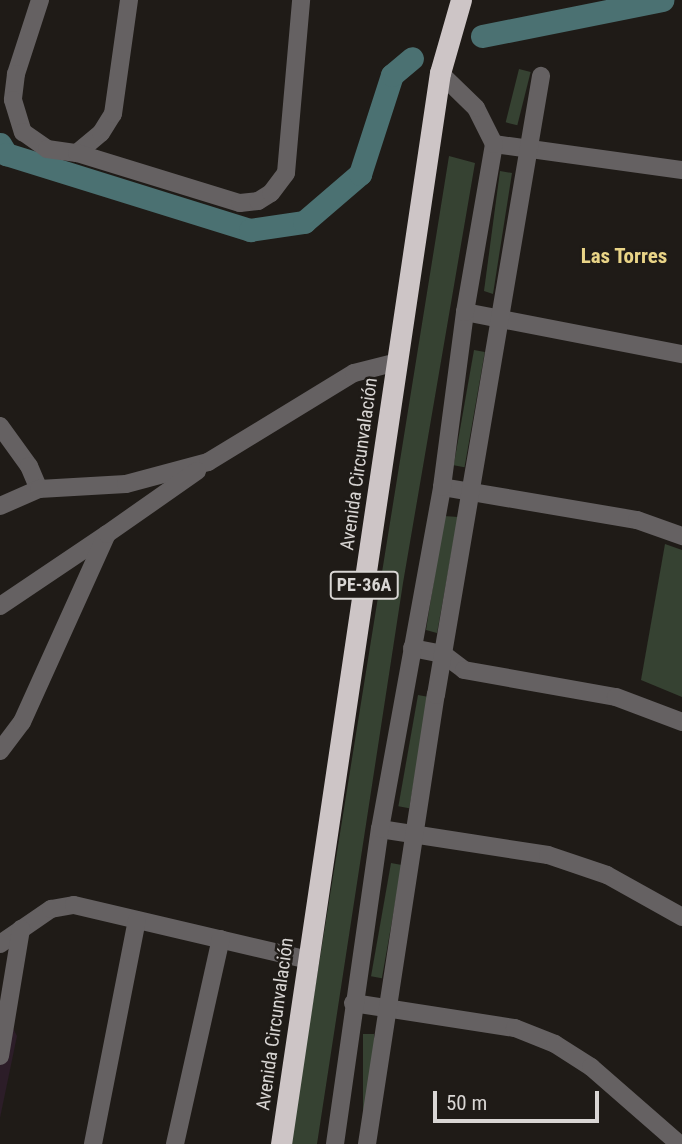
<!DOCTYPE html>
<html>
<head>
<meta charset="utf-8">
<style>
	body { margin:0 }
	#map { position:relative; width:682px; height:1144px; overflow:hidden; background:#1f1b17; font-family:"Roboto Condensed",sans-serif }
	div>[style] { position:absolute }
	[style*='--x'] { left:calc(var(--x)*1px); top:calc(var(--y)*1px); width:calc(var(--w)*1px); rotate:calc(var(--a)*1deg) }
	.industrial>* { inset:0; background:#2c1d28 }
	.green>* { inset:0; background:#364232; transform-origin:0 0 }
	.canal>* { height:23px; margin:-11.5px; padding:0 11.5px; transform-origin:11.5px; border-radius:11.5px; background:#4b7172 }
	.minor>* { height:18px; margin:-9px; padding:0 9px; transform-origin:9px; border-radius:9px; background:#656162 }
	.highway>* { height:21px; margin:-10.5px; padding:0 10.5px; transform-origin:10.5px; border-radius:10.5px; background:#cdc5c6 }
	span { translate:-50% -50%; white-space:nowrap; text-align:center; line-height:1.15; -webkit-text-stroke:5px #1f1b17; paint-order:stroke }
	.shield-label span { padding:2px 5px; background:#1f1b17; border:2px solid; border-radius:5px; -webkit-text-stroke-width:0 }
	.shield-label { font-size:18px; color:#d9d6d4; font-weight:700 }
	.street-label { font-size:19px; color:#d9d6d4 }
	.neighbourhood-label { font-size:21px; color:#e9d487; font-weight:700 }
	.scale { position:absolute; left:433px; top:1091px; width:166px; height:32px; box-sizing:border-box; border:4px solid #d9d6d4; border-top:0; padding-left:9px; font-size:21px; line-height:24px; white-space:nowrap; color:#d9d6d4; -webkit-text-stroke:5px #1f1b17; paint-order:stroke }
</style>
</head>
<body>
<div id="map">
	<div class="industrial">
		<i style="clip-path:polygon(0 1004px,17px 1036px,0 1118px)"></i>
	</div>
	<div class="green">
		<i style="left:519px;top:69px;width:12px;height:55px;rotate:14deg"></i>
		<i style="clip-path:polygon(449px 156px,475px 163px,403px 583px,317px 1144px,290px 1144px)"></i>
		<i style="clip-path:polygon(500px 171px,512px 173px,493px 294px,484px 291px)"></i>
		<i style="left:474px;top:350px;width:11px;height:117px;rotate:10deg"></i>
		<i style="clip-path:polygon(444px 516px,458px 517px,437px 633px,426px 630px)"></i>
		<i style="clip-path:polygon(665px 544px,682px 550px,682px 697px,641px 680px)"></i>
		<i style="left:418px;top:695px;width:11px;height:113px;rotate:10deg"></i>
		<i style="left:391px;top:863px;width:11px;height:115px;rotate:10deg"></i>
		<i style="left:363px;top:1034px;width:11px;height:111px"></i>
	</div>
	<div class="canal">
		<i style="--x:482;--y:36;--w:184;--a:-11.3"></i>
		<i style="--x:0;--y:144;--w:12;--a:59"></i>
		<i style="--x:6;--y:154;--w:256;--a:17.3"></i>
		<i style="--x:250;--y:230;--w:55;--a:-8.4"></i>
		<i style="--x:304;--y:222;--w:74;--a:-40.6"></i>
		<i style="--x:360;--y:174;--w:104;--a:-72.1"></i>
		<i style="--x:392;--y:75;--w:26;--a:-40"></i>
	</div>
	<div class="minor">
		<i style="--x:40;--y:0;--w:78;--a:108"></i>
		<i style="--x:16;--y:74;--w:26;--a:97"></i>
		<i style="--x:13;--y:100;--w:34;--a:73"></i>
		<i style="--x:23;--y:132;--w:29;--a:35"></i>
		<i style="--x:47;--y:149;--w:30;--a:8"></i>
		<i style="--x:77;--y:153;--w:31;--a:-40"></i>
		<i style="--x:101;--y:133;--w:22;--a:-58"></i>
		<i style="--x:113;--y:114;--w:115;--a:-82"></i>
		<i style="--x:494;--y:144;--w:190;--a:7.9"></i>
		<i style="--x:77;--y:153;--w:170;--a:17.1"></i>
		<i style="--x:240;--y:203;--w:18;--a:-6"></i>
		<i style="--x:258;--y:201;--w:15;--a:-32"></i>
		<i style="--x:271;--y:193;--w:25;--a:-53"></i>
		<i style="--x:286;--y:173;--w:174;--a:-85"></i>
		<i style="--x:465;--y:312;--w:221;--a:11"></i>
		<i style="--x:0;--y:426;--w:49;--a:54.1"></i>
		<i style="--x:29;--y:466;--w:25;--a:67"></i>
		<i style="--x:442;--y:487;--w:198;--a:9.6"></i>
		<i style="--x:637;--y:520;--w:48;--a:19.6"></i>
		<i style="--x:0;--y:506;--w:43;--a:-23.6"></i>
		<i style="--x:39;--y:489;--w:87;--a:-3.3"></i>
		<i style="--x:126;--y:484;--w:85;--a:-15"></i>
		<i style="--x:208;--y:462;--w:171;--a:-31.4"></i>
		<i style="--x:354;--y:373;--w:44;--a:-14.3"></i>
		<i style="--x:0;--y:606;--w:129;--a:-33.9"></i>
		<i style="--x:412;--y:648;--w:32;--a:11"></i>
		<i style="--x:443;--y:654;--w:26;--a:37"></i>
		<i style="--x:464;--y:670;--w:154;--a:10.1"></i>
		<i style="--x:616;--y:697;--w:71;--a:20.7"></i>
		<i style="--x:0;--y:751;--w:36;--a:-53"></i>
		<i style="--x:22;--y:722;--w:206;--a:-65.7"></i>
		<i style="--x:107;--y:534;--w:110;--a:-35"></i>
		<i style="--x:380;--y:829;--w:170;--a:8.8"></i>
		<i style="--x:548;--y:855;--w:62;--a:18.7"></i>
		<i style="--x:607;--y:875;--w:86;--a:29.2"></i>
		<i style="--x:0;--y:944;--w:62;--a:-34.5"></i>
		<i style="--x:51;--y:909;--w:23;--a:-10"></i>
		<i style="--x:74;--y:905;--w:240;--a:13.2"></i>
		<i style="--x:353;--y:1003;--w:164;--a:8.8"></i>
		<i style="--x:515;--y:1028;--w:43;--a:21.8"></i>
		<i style="--x:555;--y:1044;--w:43;--a:32.6"></i>
		<i style="--x:591;--y:1067;--w:114;--a:41.1"></i>
		<i style="--x:0;--y:1056;--w:129;--a:-80.6"></i>
		<i style="--x:93;--y:1144;--w:228;--a:-78.9"></i>
		<i style="--x:175;--y:1144;--w:210;--a:-77.4"></i>
		<i style="--x:335;--y:1144;--w:318;--a:-81.9"></i>
		<i style="--x:380;--y:829;--w:348;--a:-79.7"></i>
		<i style="--x:442;--y:487;--w:177;--a:-82.5"></i>
		<i style="--x:465;--y:312;--w:170;--a:-80.2"></i>
		<i style="--x:494;--y:144;--w:40;--a:-116.6"></i>
		<i style="--x:476;--y:108;--w:50;--a:-135.8"></i>
		<i style="--x:367;--y:1144;--w:454;--a:-81.3"></i>
		<i style="--x:436;--y:695;--w:628;--a:-80.37"></i>
	</div>
	<div class="highway">
		<i style="--x:281;--y:1144;--w:1083;--a:-81.56"></i>
		<i style="--x:440;--y:73;--w:76;--a:-74"></i>
	</div>
	<div class="shield-label">
		<span style="left:364px;top:585px">PE-36A</span>
	</div>
	<div class="street-label">
		<span style="left:359px;top:464px;rotate:-82deg">Avenida Circunvalación</span>
		<span style="left:275px;top:1024px;rotate:-82deg">Avenida Circunvalación</span>
	</div>
	<div class="neighbourhood-label">
		<span style="left:624px;top:256px">Las Torres</span>
	</div>
	<div class="scale">50 m</div>
</div>
</body>
</html>
